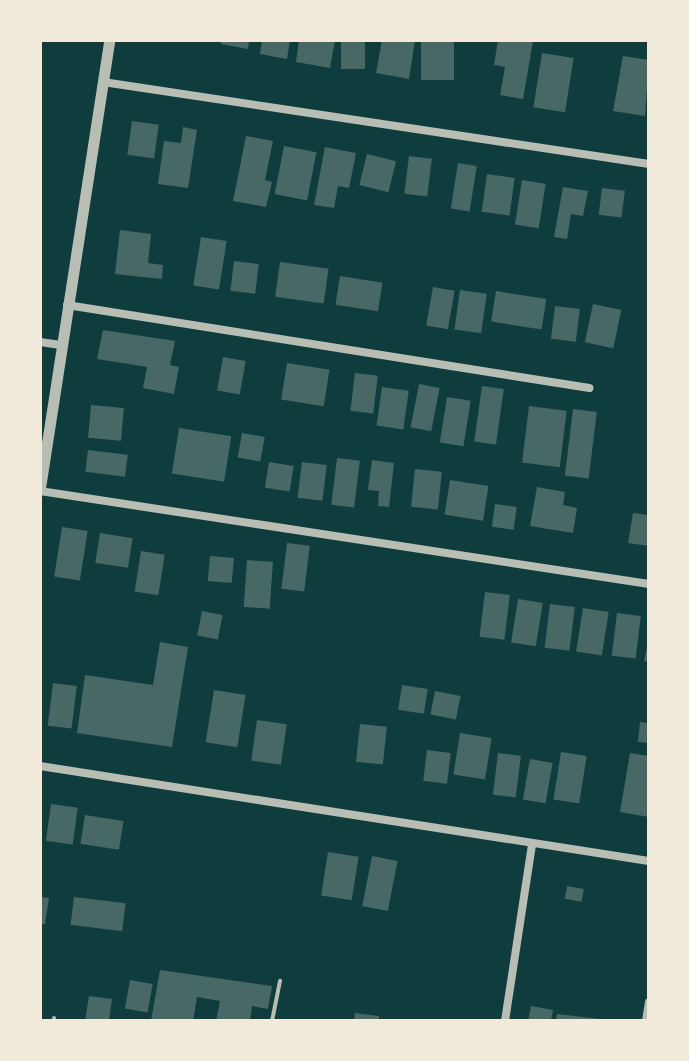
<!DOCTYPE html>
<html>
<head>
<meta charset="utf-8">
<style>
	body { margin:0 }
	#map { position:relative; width:689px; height:1061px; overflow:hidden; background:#0f3d3e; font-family:"Fira Sans Condensed",sans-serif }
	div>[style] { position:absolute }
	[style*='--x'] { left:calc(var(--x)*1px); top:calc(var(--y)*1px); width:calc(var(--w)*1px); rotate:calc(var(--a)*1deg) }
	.building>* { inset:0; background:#486865; transform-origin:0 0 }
	.service>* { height:4px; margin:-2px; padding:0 2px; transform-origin:2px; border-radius:2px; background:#b8beb3 }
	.minor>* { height:8px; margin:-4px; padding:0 4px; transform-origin:4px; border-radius:4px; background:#b8beb3 }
	.tertiary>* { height:11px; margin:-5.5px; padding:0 5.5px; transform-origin:5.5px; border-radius:5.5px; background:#b8beb3 }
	span { translate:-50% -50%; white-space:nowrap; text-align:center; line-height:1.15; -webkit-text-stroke:8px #f1e9da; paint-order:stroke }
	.frame { position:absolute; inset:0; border:42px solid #f1e9da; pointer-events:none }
</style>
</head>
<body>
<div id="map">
	<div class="building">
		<i style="clip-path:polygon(221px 40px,249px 40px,248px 49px,221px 44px)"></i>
		<i style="clip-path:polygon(262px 40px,290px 40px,287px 59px,260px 54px)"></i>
		<i style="clip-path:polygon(299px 40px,335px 40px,330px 68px,296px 62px)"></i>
		<i style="left:341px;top:40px;width:24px;height:29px"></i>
		<i style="clip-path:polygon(382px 40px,415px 40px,409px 79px,376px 73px)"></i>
		<i style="left:421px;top:40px;width:33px;height:40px"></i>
		<i style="clip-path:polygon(498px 40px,533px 41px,523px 99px,500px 95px,505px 67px,494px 65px)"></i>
		<i style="left:542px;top:53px;width:32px;height:55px;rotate:9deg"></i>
		<i style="clip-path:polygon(623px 56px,649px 60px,645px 116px,613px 111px)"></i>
		<i style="left:132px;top:121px;width:27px;height:34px;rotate:8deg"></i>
		<i style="clip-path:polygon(183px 127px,197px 130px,188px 188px,158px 184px,164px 141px,181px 143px)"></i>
		<i style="clip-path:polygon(246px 136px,273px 141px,265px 180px,272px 182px,266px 207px,233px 201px)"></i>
		<i style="left:284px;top:146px;width:33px;height:49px;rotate:11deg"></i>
		<i style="clip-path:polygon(325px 147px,356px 153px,349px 188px,338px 186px,334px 208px,314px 205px)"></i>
		<i style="left:367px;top:154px;width:30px;height:32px;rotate:14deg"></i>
		<i style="left:409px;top:156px;width:23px;height:38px;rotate:7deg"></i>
		<i style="left:458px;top:163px;width:19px;height:46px;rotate:9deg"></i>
		<i style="left:487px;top:174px;width:28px;height:38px;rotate:8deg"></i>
		<i style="left:522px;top:180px;width:24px;height:45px;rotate:9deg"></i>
		<i style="clip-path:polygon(563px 187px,588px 191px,583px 216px,571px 214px,567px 239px,554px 237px)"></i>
		<i style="left:602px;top:188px;width:23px;height:27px;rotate:7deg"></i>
		<i style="clip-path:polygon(120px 230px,151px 234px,148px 263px,163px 265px,162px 279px,115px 274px)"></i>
		<i style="left:201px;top:237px;width:26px;height:49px;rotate:9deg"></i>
		<i style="left:234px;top:261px;width:25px;height:30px;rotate:7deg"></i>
		<i style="left:280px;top:262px;width:49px;height:35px;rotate:8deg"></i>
		<i style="left:340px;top:276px;width:43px;height:29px;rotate:9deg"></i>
		<i style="left:433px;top:287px;width:22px;height:39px;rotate:10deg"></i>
		<i style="left:460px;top:290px;width:27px;height:40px;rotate:8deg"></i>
		<i style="left:496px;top:291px;width:51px;height:31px;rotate:9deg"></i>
		<i style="left:593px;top:304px;width:29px;height:39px;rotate:12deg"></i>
		<i style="left:555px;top:306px;width:25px;height:33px;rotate:7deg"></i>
		<i style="clip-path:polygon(103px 330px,175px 341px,170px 365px,179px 367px,174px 394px,143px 388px,147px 367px,97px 359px)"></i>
		<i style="left:223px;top:357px;width:23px;height:34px;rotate:10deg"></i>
		<i style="left:287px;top:363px;width:43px;height:37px;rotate:9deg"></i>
		<i style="left:355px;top:373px;width:23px;height:38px;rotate:7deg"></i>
		<i style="left:419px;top:384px;width:21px;height:44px;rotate:11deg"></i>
		<i style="left:482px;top:386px;width:22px;height:56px;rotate:8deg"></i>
		<i style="left:382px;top:387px;width:27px;height:39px;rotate:8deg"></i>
		<i style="left:447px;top:397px;width:24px;height:46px;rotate:9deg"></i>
		<i style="left:91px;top:405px;width:33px;height:33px;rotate:5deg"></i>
		<i style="left:529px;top:406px;width:38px;height:57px;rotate:7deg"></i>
		<i style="left:573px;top:409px;width:24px;height:67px;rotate:7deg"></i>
		<i style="left:179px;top:428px;width:53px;height:46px;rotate:9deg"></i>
		<i style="left:242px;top:433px;width:23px;height:25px;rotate:10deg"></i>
		<i style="left:88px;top:450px;width:40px;height:22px;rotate:7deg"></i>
		<i style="left:337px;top:458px;width:23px;height:47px;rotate:7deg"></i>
		<i style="clip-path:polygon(372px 460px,394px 463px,389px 507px,378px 506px,379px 491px,368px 490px)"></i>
		<i style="left:269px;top:462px;width:25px;height:26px;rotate:9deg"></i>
		<i style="left:302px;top:462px;width:25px;height:36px;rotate:7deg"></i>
		<i style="left:415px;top:469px;width:27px;height:38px;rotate:6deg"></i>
		<i style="left:450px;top:480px;width:39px;height:35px;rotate:9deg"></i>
		<i style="clip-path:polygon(537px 487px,565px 492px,563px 505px,577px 508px,573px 533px,530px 526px)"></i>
		<i style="left:495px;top:504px;width:22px;height:23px;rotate:8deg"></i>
		<i style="clip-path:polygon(633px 513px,649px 515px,649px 546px,628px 543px)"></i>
		<i style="left:62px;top:527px;width:26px;height:50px;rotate:9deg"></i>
		<i style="left:100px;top:533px;width:33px;height:30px;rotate:9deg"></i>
		<i style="left:287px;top:543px;width:23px;height:46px;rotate:7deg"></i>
		<i style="left:141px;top:551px;width:24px;height:41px;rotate:9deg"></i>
		<i style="left:210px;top:556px;width:24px;height:25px;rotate:5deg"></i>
		<i style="left:247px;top:560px;width:26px;height:47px;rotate:4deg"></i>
		<i style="left:485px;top:592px;width:25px;height:45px;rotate:7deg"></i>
		<i style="left:518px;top:599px;width:25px;height:44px;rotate:9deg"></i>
		<i style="left:550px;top:604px;width:25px;height:44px;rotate:7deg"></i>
		<i style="left:583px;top:608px;width:26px;height:44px;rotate:9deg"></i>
		<i style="left:202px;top:611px;width:21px;height:25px;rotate:11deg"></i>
		<i style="left:617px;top:613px;width:24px;height:43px;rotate:7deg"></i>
		<i style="clip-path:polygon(649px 637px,649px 662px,644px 661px)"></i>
		<i style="clip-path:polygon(160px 642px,188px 647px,172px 747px,77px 733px,85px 675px,153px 685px)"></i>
		<i style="left:53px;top:683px;width:24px;height:43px;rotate:7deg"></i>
		<i style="left:402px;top:685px;width:26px;height:25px;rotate:9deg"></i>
		<i style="left:214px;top:690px;width:32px;height:53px;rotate:9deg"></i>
		<i style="left:435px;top:691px;width:26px;height:24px;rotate:11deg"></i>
		<i style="left:257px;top:720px;width:30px;height:41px;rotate:8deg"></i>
		<i style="clip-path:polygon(640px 722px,649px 723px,649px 743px,638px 742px)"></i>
		<i style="left:360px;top:724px;width:27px;height:38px;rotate:6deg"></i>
		<i style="left:460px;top:733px;width:32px;height:42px;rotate:9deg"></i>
		<i style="left:427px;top:750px;width:24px;height:31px;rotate:7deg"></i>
		<i style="left:561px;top:752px;width:26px;height:48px;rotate:9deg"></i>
		<i style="left:498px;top:753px;width:23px;height:42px;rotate:7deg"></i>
		<i style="clip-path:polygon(630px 753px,649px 756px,649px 817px,620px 812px)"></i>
		<i style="left:530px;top:759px;width:23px;height:41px;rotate:10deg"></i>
		<i style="left:51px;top:804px;width:27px;height:37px;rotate:8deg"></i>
		<i style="left:85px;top:815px;width:39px;height:29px;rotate:9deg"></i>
		<i style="left:328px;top:852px;width:31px;height:44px;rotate:9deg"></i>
		<i style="left:372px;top:856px;width:26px;height:51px;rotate:11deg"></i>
		<i style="left:567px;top:886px;width:17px;height:13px;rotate:10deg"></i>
		<i style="clip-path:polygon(40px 897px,49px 898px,45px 924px,40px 924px)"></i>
		<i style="left:74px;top:897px;width:52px;height:28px;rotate:7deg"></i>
		<i style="clip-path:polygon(160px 970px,272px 986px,268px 1009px,252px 1006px,250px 1021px,216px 1021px,220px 1001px,197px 997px,193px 1021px,151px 1021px)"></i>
		<i style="left:130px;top:980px;width:23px;height:29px;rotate:10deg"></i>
		<i style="clip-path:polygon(89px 996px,112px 999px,109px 1021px,85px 1021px)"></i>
		<i style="clip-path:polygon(531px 1006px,553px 1010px,551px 1021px,528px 1021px)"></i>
		<i style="clip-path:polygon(355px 1013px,379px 1016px,379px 1021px,354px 1021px)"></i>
		<i style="clip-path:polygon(557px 1014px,600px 1019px,600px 1021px,556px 1021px)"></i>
	</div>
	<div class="service">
		<i style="--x:54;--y:1021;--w:3;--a:-90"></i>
		<i style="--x:272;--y:1021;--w:41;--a:-78.7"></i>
	</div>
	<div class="minor">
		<i style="--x:103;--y:82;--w:552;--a:8.54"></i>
		<i style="--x:67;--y:305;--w:529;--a:9.03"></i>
		<i style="--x:40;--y:342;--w:21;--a:8"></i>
		<i style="--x:40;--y:491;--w:616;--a:8.68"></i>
		<i style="--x:40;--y:766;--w:616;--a:8.87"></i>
		<i style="--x:505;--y:1021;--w:179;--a:-81.3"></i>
		<i style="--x:646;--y:1021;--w:19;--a:-81"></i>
	</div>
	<div class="tertiary">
		<i style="--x:40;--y:488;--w:453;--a:-81.2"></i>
	</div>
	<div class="frame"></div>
</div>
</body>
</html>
